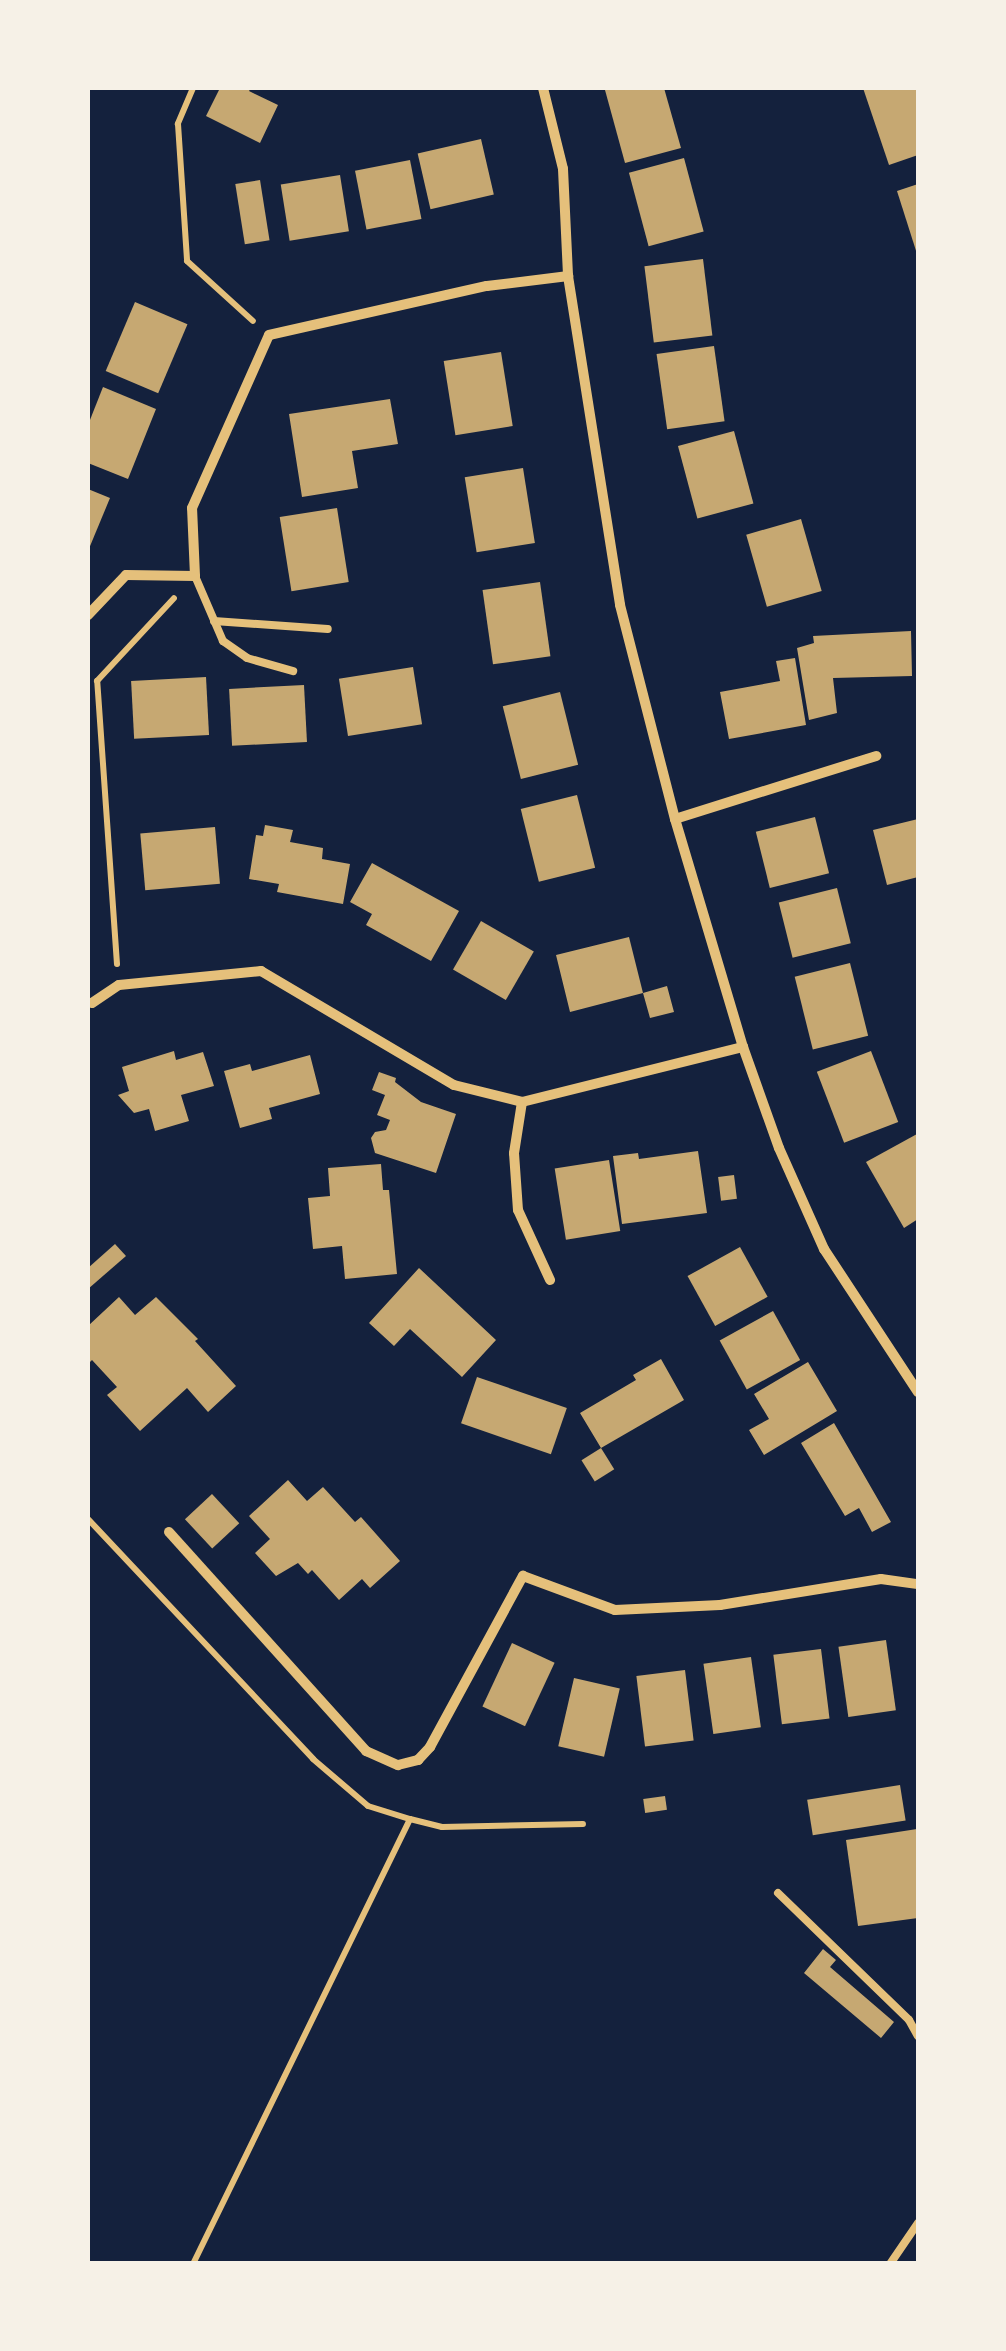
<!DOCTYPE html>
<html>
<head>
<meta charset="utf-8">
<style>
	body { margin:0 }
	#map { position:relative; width:1006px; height:2351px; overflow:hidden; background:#14213d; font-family:"DM Sans",sans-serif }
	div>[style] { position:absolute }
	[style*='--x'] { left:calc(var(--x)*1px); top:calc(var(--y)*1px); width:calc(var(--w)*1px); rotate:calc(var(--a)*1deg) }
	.building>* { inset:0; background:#c6a872; transform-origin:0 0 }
	.path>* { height:6px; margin:-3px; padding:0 3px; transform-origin:3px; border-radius:3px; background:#e5c07b }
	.service>* { height:8px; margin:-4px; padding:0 4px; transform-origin:4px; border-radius:4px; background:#e5c07b }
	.minor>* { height:10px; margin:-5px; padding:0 5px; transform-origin:5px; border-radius:5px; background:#e5c07b }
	span { translate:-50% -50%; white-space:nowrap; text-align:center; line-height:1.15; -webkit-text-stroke:9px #f6f1e7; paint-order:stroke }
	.frame { position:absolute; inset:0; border:90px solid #f6f1e7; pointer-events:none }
</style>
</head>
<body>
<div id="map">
	<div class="building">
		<i style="clip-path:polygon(220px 88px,251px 88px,249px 91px,278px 105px,260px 143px,206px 116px)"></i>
		<i style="clip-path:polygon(615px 88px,664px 88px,681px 148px,625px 163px,605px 90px)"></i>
		<i style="clip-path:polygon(863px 88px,918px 88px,918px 155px,889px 165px)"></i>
		<i style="left:481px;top:139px;width:57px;height:65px;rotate:77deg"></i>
		<i style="left:684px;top:158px;width:76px;height:57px;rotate:75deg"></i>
		<i style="left:410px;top:160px;width:60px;height:56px;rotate:79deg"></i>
		<i style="left:340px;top:175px;width:57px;height:60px;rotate:81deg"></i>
		<i style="left:260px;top:180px;width:61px;height:25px;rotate:81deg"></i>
		<i style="clip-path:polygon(918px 184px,918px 257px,897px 191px)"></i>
		<i style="left:703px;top:259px;width:77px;height:59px;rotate:83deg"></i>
		<i style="left:135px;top:302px;width:57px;height:75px;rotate:23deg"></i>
		<i style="left:714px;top:346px;width:76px;height:58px;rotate:82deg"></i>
		<i style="left:501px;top:352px;width:75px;height:58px;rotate:81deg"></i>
		<i style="clip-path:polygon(103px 387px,156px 409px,128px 479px,88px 463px,88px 425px)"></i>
		<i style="clip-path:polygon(390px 399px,398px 444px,352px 451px,358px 488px,302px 497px,289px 414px)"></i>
		<i style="left:734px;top:431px;width:75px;height:58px;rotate:75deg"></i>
		<i style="left:523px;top:468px;width:76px;height:59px;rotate:81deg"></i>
		<i style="clip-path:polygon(88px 489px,110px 498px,88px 551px)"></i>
		<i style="left:337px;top:508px;width:75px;height:58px;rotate:81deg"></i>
		<i style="left:801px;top:519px;width:75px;height:57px;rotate:74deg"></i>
		<i style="left:540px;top:582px;width:75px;height:58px;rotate:82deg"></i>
		<i style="clip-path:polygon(911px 631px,912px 676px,833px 678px,837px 713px,809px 720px,797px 648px,814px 643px,813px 636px)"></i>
		<i style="clip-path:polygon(795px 658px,806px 725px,729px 739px,720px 692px,780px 681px,776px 661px)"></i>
		<i style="left:413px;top:667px;width:58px;height:75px;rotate:81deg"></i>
		<i style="left:206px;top:677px;width:58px;height:75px;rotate:87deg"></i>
		<i style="left:304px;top:685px;width:57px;height:75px;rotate:87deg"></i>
		<i style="left:560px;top:692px;width:75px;height:59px;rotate:76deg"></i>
		<i style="left:577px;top:795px;width:75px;height:58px;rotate:76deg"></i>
		<i style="left:815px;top:817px;width:58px;height:61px;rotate:76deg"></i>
		<i style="clip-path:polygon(918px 819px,918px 877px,887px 885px,873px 830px)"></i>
		<i style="clip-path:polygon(265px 825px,293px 830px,290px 842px,323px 848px,322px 859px,350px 864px,343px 904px,277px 892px,279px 884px,249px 879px,256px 835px,263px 836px)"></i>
		<i style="left:215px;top:827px;width:57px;height:75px;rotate:85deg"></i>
		<i style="clip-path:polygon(372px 863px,459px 911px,431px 961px,366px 925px,372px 914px,350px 902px)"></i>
		<i style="left:837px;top:888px;width:57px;height:60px;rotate:76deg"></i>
		<i style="left:481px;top:921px;width:61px;height:56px;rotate:30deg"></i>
		<i style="clip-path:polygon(629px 937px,643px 993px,667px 986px,674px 1012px,650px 1018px,643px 993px,570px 1012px,556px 955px)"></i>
		<i style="left:850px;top:963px;width:75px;height:57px;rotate:76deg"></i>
		<i style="clip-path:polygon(174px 1051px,176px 1060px,203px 1052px,214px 1086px,181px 1095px,189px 1121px,155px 1131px,149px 1109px,134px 1113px,118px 1095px,129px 1091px,122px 1067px)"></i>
		<i style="left:871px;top:1051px;width:76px;height:58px;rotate:69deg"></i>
		<i style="clip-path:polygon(310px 1055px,320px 1094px,269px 1108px,272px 1119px,240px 1128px,224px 1071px,250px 1064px,252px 1071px)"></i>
		<i style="clip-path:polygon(379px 1072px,396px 1078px,395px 1082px,421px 1102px,456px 1114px,436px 1173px,375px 1153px,371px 1138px,375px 1132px,386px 1130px,390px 1120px,377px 1115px,385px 1095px,372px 1090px)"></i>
		<i style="clip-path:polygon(917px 1134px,918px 1219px,904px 1228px,866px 1162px)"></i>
		<i style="clip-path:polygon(698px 1151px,707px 1213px,622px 1224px,613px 1156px,638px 1153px,639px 1159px)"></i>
		<i style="left:609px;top:1160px;width:72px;height:55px;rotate:81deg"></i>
		<i style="clip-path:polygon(381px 1164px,383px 1190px,389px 1190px,397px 1274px,345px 1279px,342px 1246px,313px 1249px,308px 1198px,330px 1196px,328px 1168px)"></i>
		<i style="left:734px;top:1175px;width:24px;height:16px;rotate:83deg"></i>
		<i style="clip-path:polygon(115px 1244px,126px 1256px,88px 1289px,88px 1268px)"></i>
		<i style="left:740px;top:1247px;width:57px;height:60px;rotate:61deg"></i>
		<i style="clip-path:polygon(419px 1268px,496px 1340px,462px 1377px,410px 1329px,394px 1346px,369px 1323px)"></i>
		<i style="clip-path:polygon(119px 1297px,135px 1315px,156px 1297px,198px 1339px,195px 1341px,236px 1386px,208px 1412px,187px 1388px,140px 1431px,107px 1395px,117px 1387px,92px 1360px,88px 1364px,88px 1326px)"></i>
		<i style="left:773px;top:1311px;width:56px;height:61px;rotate:61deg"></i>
		<i style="clip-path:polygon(661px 1359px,684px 1400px,601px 1448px,580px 1413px,636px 1380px,633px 1375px)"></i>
		<i style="clip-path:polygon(808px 1362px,837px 1411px,764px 1455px,749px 1430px,769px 1419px,754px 1394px)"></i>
		<i style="left:477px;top:1377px;width:95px;height:49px;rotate:19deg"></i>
		<i style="clip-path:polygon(834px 1423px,891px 1522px,872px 1532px,859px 1508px,845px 1516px,801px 1443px)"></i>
		<i style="left:601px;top:1448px;width:25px;height:23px;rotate:58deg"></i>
		<i style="clip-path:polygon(288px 1480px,307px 1501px,323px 1487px,355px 1522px,361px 1517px,400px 1561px,370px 1588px,362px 1579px,339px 1600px,312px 1570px,308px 1574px,298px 1563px,276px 1576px,255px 1553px,270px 1539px,249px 1516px)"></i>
		<i style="left:212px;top:1494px;width:40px;height:37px;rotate:47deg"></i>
		<i style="left:886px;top:1640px;width:71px;height:48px;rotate:82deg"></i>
		<i style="left:512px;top:1643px;width:47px;height:70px;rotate:25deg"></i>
		<i style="left:821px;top:1649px;width:70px;height:48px;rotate:83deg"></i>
		<i style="left:751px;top:1657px;width:71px;height:48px;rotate:82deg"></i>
		<i style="left:685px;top:1670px;width:71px;height:49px;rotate:83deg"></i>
		<i style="left:574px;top:1678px;width:47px;height:70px;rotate:13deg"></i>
		<i style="left:900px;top:1785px;width:36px;height:94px;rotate:81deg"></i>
		<i style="left:665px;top:1796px;width:14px;height:22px;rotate:82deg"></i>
		<i style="clip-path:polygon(917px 1829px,918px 1918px,858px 1926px,846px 1840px)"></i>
		<i style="clip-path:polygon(823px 1949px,836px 1960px,830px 1967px,894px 2022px,881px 2038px,804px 1973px)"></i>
	</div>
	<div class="path">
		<i style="--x:193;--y:88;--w:39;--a:113"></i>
		<i style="--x:178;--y:124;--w:137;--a:86.2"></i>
		<i style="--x:187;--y:261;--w:89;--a:42.3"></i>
		<i style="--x:117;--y:964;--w:284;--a:-94"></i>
		<i style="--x:97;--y:681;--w:113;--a:-47.1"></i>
		<i style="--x:88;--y:1519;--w:329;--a:46.8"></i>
		<i style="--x:313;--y:1759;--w:72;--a:40.5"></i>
		<i style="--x:368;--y:1806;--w:44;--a:17.2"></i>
		<i style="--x:193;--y:2264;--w:495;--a:-64"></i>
		<i style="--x:410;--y:1819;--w:33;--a:14"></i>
		<i style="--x:442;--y:1827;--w:141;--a:-1.2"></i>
	</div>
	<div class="service">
		<i style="--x:195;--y:576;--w:71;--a:66.7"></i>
		<i style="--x:223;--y:641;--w:29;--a:35"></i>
		<i style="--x:247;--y:658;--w:48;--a:15.8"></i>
		<i style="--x:214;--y:621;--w:114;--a:4"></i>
		<i style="--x:778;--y:1893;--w:182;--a:44.1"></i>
		<i style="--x:909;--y:2020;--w:18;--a:61"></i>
		<i style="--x:890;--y:2264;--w:50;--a:-55.7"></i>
	</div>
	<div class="minor">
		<i style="--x:543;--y:88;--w:83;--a:76.1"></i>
		<i style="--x:563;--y:169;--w:107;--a:87.3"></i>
		<i style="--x:568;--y:276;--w:333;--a:81"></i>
		<i style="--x:620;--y:605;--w:221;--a:75.6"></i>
		<i style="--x:675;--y:819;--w:238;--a:73.4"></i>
		<i style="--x:743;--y:1047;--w:107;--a:70.4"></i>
		<i style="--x:779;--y:1148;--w:111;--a:66"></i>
		<i style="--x:824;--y:1249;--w:171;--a:56.7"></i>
		<i style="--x:88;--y:615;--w:55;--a:-46.5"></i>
		<i style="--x:126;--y:575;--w:69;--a:0.8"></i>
		<i style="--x:195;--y:576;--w:68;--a:-92.5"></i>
		<i style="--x:192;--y:508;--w:189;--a:-66"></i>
		<i style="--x:269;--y:335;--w:223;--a:-12.7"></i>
		<i style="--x:487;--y:286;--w:82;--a:-7"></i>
		<i style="--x:675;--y:819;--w:211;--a:-17.4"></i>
		<i style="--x:92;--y:1003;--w:32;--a:-34"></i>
		<i style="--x:119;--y:985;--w:143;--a:-5.6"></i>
		<i style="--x:261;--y:971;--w:224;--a:30.6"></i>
		<i style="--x:454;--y:1085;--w:70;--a:14"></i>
		<i style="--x:522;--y:1102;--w:228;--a:-14"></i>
		<i style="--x:522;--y:1102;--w:52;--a:98.9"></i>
		<i style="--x:514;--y:1153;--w:57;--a:86"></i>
		<i style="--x:518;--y:1210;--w:77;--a:65.4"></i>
		<i style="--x:169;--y:1532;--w:295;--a:48"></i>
		<i style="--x:366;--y:1751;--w:35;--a:24"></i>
		<i style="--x:398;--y:1765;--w:21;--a:-14"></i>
		<i style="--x:418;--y:1760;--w:18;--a:-47"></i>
		<i style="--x:430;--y:1747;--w:195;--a:-61.5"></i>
		<i style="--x:523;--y:1576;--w:98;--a:20.3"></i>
		<i style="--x:615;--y:1610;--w:105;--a:-2.7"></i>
		<i style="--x:720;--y:1605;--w:163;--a:-9.2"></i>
		<i style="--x:881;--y:1579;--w:37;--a:8"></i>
	</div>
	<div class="frame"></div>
</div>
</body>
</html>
